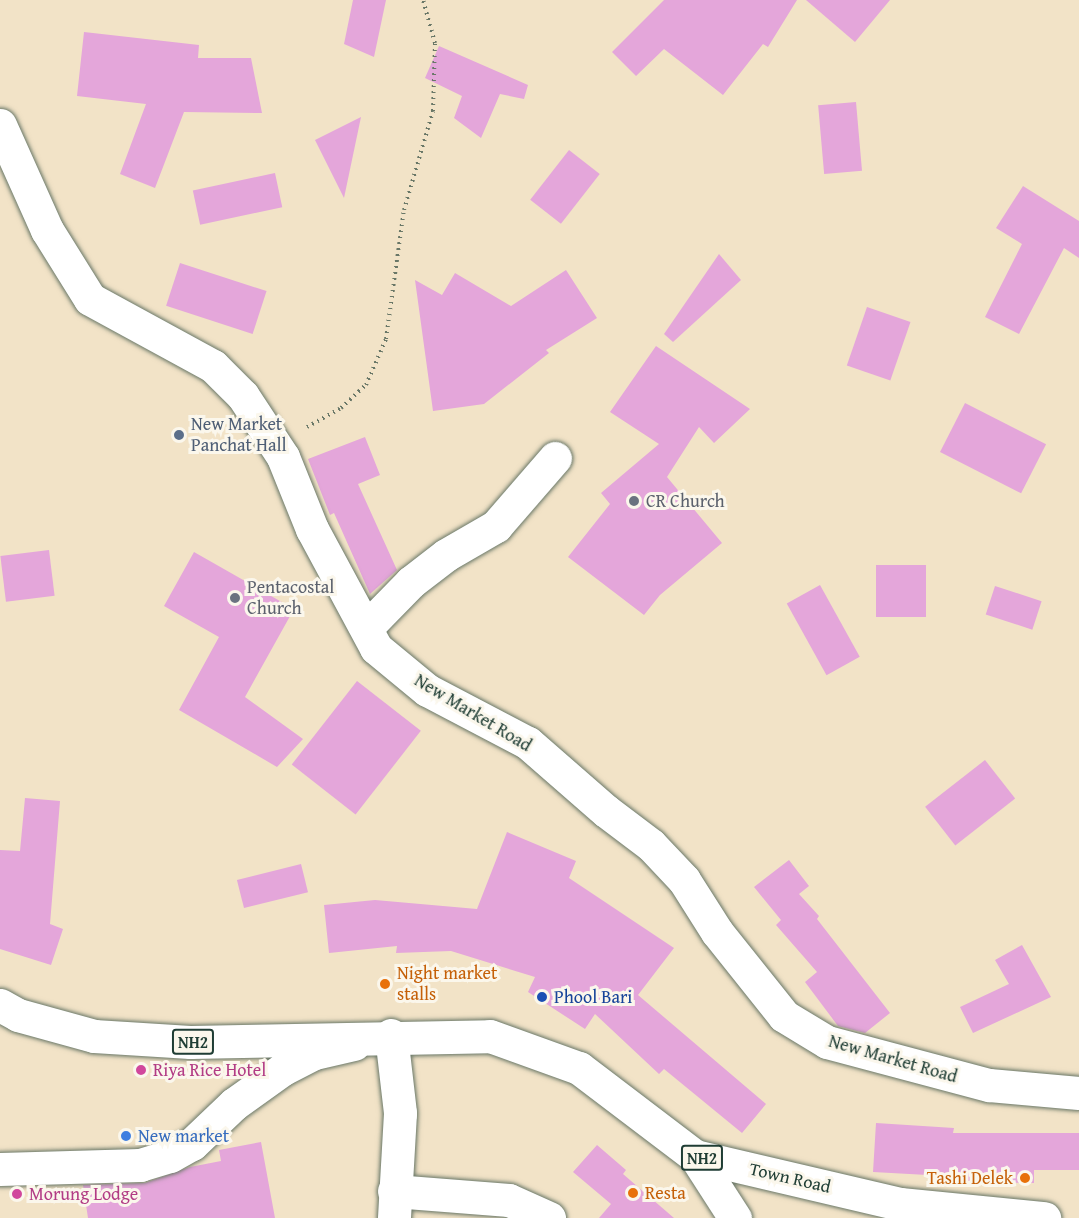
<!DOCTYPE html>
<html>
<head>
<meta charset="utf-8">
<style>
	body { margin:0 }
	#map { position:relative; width:1079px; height:1218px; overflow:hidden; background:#f2e3c7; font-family:"Gentium Book Plus",serif }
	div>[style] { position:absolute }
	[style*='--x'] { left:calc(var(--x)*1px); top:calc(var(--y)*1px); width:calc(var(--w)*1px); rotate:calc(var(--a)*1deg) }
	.building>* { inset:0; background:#e4a6da; transform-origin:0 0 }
	.path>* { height:4px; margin-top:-2px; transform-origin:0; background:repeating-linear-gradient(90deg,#697767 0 1.5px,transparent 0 6px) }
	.roads { filter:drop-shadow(0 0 2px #697767) drop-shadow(0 0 2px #697767) }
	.minor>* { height:33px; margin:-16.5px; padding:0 16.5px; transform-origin:16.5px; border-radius:16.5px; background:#fff }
	.major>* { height:33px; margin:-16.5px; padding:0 16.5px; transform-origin:16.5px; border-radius:16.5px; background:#fff }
	.highway>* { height:33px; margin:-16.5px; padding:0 16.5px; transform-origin:16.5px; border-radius:16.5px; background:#fff }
	.dots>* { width:16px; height:16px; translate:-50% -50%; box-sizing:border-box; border:3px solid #fbf7ec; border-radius:50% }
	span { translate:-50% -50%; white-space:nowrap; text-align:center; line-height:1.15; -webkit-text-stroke:6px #fbf7ec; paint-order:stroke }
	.shield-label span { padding:2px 4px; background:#fbf7ec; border:2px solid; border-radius:4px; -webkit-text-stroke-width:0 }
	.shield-label { font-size:16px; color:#1f3d34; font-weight:700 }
	.service-label { font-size:18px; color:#4e5e75 }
	.left { translate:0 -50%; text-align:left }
	.worship-label { font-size:18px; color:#5b616d }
	.street-label { font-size:18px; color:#1f3d34 }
	.food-label { font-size:18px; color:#c56008 }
	.right { translate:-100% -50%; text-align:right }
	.transit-label { font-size:18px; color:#164399 }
	.hotel-label { font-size:18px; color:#b23c85 }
	.shop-label { font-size:18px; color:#366cbe }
</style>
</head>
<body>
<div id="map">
	<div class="building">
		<i style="clip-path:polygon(353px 0,386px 0,374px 57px,344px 44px)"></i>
		<i style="clip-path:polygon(664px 0,797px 0,768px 47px,763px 44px,723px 95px,664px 49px,636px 76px,612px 52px)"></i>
		<i style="clip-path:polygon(806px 0,890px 0,855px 42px)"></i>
		<i style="clip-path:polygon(84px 32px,199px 45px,198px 58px,251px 58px,262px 113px,184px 112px,155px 188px,120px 174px,146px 104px,77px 96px)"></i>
		<i style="clip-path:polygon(439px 46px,528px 85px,524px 99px,500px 94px,481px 138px,454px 118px,462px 96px,425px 78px)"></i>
		<i style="left:856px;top:102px;width:69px;height:38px;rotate:85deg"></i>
		<i style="clip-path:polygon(361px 117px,344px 198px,315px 140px)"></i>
		<i style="left:569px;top:150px;width:39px;height:63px;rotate:38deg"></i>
		<i style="left:275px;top:173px;width:35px;height:84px;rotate:78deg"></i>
		<i style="clip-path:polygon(1023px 186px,1079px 221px,1079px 258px,1064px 248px,1019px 334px,985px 317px,1022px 244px,996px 228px)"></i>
		<i style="clip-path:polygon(719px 254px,741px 280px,673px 342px,664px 334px)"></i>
		<i style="left:180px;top:263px;width:91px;height:45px;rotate:18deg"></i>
		<i style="clip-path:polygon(566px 270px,597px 318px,546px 350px,549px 353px,484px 404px,433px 411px,415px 280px,442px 295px,455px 273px,511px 306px)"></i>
		<i style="left:867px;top:307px;width:46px;height:62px;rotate:19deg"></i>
		<i style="clip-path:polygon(656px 346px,750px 409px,714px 443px,699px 427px,667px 477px,722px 543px,660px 595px,644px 615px,568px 557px,610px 504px,601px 493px,659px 444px,610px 412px)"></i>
		<i style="left:965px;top:403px;width:91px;height:55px;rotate:27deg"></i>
		<i style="clip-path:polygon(365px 437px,380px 475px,358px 484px,397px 570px,370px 594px,334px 513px,330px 515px,308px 459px)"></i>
		<i style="left:49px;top:550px;width:46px;height:49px;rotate:83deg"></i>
		<i style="clip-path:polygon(194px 552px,294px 609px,245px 697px,303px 739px,277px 767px,179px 710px,219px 637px,164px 606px)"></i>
		<i style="left:876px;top:565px;width:50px;height:52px"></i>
		<i style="left:820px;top:585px;width:82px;height:38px;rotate:61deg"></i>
		<i style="left:995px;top:586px;width:49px;height:30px;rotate:18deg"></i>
		<i style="left:357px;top:681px;width:81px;height:106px;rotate:38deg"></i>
		<i style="left:985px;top:760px;width:49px;height:76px;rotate:52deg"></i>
		<i style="clip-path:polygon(25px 798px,60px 801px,50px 924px,63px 929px,51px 965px,0 949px,0 850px,20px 851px)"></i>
		<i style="clip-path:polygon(507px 832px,576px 861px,569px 878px,674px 948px,638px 995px,766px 1104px,742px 1133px,664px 1069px,659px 1074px,595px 1014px,585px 1029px,528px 992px,535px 977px,451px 951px,396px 953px,397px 946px,329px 953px,324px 905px,375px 900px,477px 909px)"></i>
		<i style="clip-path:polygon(789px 860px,809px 886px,799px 894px,819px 916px,817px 919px,890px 1013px,865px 1033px,838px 1026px,805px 982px,817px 972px,776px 925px,781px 920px,754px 887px)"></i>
		<i style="left:301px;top:864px;width:29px;height:66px;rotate:76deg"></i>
		<i style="clip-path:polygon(1022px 945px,1051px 997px,973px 1033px,960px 1007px,1009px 984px,995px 960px)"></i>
		<i style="clip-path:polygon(876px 1123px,954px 1128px,953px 1133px,1079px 1133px,1079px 1170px,1034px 1170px,1034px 1183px,964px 1182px,964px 1177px,873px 1172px)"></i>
		<i style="clip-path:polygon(261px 1142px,275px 1218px,88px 1218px,83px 1185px,145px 1183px,190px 1167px,221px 1161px,219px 1150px)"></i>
		<i style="clip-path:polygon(597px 1145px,626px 1170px,623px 1174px,674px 1218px,599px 1218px,611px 1204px,573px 1172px)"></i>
	</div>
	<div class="path">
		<i style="--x:307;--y:427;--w:39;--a:-29"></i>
		<i style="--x:341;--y:408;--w:34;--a:-43"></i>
		<i style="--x:366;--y:385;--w:50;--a:-66.5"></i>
		<i style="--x:386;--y:339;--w:130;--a:-82.1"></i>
		<i style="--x:404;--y:210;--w:103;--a:-73.7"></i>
		<i style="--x:433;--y:111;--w:68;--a:-88.3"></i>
		<i style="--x:435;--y:43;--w:45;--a:-105.6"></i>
	</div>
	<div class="roads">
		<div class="minor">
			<i style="--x:0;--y:125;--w:115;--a:65.9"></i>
			<i style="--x:47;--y:230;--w:81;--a:58.1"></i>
			<i style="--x:90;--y:299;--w:140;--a:28.6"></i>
			<i style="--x:213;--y:366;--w:42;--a:45"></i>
			<i style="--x:243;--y:396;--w:73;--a:56.7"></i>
			<i style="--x:283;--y:457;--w:78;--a:68.1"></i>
			<i style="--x:312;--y:529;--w:135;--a:61.7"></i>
			<i style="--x:376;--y:648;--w:66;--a:39.5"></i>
			<i style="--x:427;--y:690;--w:114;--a:27.7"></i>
			<i style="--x:528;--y:743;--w:103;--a:41.1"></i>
			<i style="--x:606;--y:811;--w:56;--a:37.1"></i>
			<i style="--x:651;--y:845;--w:48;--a:46.7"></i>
			<i style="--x:684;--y:880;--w:62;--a:57.6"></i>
			<i style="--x:717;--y:932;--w:107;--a:51.4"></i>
			<i style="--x:784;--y:1016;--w:50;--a:31.2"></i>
			<i style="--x:827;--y:1042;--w:168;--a:14.9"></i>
			<i style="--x:989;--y:1085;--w:90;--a:5.1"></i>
			<i style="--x:366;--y:628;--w:64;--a:-45.6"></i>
			<i style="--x:411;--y:582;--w:44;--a:-37.6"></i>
			<i style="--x:446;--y:555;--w:58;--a:-30.1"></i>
			<i style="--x:496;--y:526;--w:90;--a:-49.1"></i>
			<i style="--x:0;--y:1169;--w:140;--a:-1.6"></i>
			<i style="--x:140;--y:1165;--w:31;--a:-17"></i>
			<i style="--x:170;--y:1156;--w:25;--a:-29"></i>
			<i style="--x:192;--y:1144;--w:58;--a:-43.6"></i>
			<i style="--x:234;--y:1104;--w:60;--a:-35.5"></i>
			<i style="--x:283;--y:1069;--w:36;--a:-27"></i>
			<i style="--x:315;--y:1053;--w:40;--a:-13"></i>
			<i style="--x:394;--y:1191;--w:115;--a:4.5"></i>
			<i style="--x:509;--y:1200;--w:44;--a:24.2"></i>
		</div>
		<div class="major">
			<i style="--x:695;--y:1156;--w:74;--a:57.2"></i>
		</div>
		<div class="highway">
			<i style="--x:0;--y:1005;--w:21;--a:29"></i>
			<i style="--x:18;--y:1015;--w:79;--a:15.4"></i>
			<i style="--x:94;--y:1036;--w:96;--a:3.6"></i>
			<i style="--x:190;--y:1042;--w:300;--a:-1.1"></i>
			<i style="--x:490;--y:1036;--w:95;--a:19.8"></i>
			<i style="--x:579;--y:1068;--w:146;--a:37.2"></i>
			<i style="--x:695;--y:1156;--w:211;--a:13.2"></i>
			<i style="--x:900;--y:1204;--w:145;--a:5.6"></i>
			<i style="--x:391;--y:1035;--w:79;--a:83.4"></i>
			<i style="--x:400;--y:1113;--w:105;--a:93.3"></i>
		</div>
	</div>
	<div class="dots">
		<i style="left:179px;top:435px;background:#5c6f8a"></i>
		<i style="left:634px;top:501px;background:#6b7280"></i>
		<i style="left:235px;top:598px;background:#6b7280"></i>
		<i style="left:385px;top:984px;background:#e8710a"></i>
		<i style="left:542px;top:997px;background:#1a4fb4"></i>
		<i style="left:141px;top:1070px;background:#d1479c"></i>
		<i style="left:126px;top:1136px;background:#3f7fe0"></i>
		<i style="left:1025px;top:1178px;background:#e8710a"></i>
		<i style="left:633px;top:1193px;background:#e8710a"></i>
		<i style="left:17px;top:1194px;background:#d1479c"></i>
	</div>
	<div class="shield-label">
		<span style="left:193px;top:1042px">NH2</span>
		<span style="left:702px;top:1158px">NH2</span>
	</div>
	<div class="service-label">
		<span class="left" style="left:191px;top:435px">New Market<br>Panchat Hall</span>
	</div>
	<div class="worship-label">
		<span class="left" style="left:646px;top:501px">CR Church</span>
		<span class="left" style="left:247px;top:598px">Pentacostal<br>Church</span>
	</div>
	<div class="street-label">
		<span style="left:473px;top:713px;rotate:31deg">New Market Road</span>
		<span style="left:893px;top:1059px;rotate:16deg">New Market Road</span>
		<span style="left:790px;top:1178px;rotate:13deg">Town Road</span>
	</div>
	<div class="food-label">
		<span class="left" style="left:397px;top:984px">Night market<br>stalls</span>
		<span class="right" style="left:1013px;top:1178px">Tashi Delek</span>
		<span class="left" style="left:645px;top:1193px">Resta</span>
	</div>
	<div class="transit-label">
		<span class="left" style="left:554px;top:997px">Phool Bari</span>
	</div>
	<div class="hotel-label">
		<span class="left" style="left:153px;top:1070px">Riya Rice Hotel</span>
		<span class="left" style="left:29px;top:1194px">Morung Lodge</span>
	</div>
	<div class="shop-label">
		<span class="left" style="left:138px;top:1136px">New market</span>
	</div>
</div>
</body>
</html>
